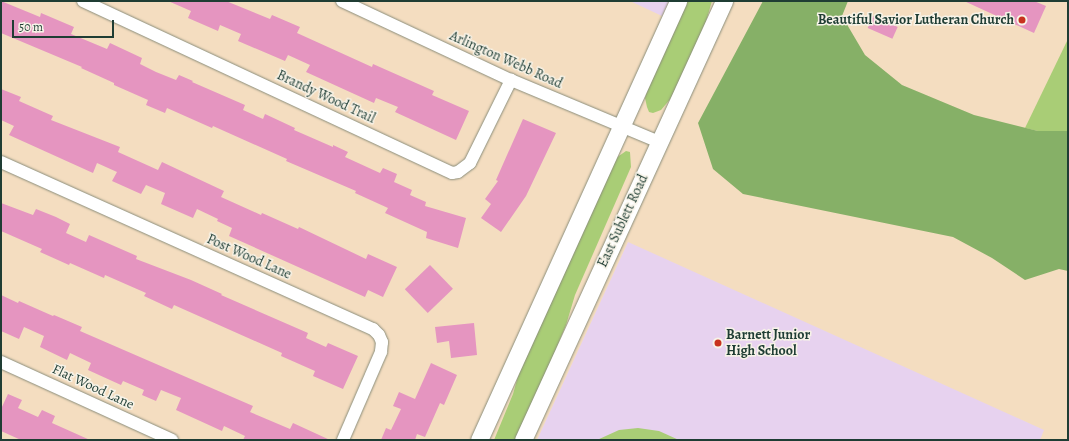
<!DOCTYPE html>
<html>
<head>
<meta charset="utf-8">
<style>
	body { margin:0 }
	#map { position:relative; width:1069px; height:441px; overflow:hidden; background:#f4ddc0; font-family:Alegreya,serif }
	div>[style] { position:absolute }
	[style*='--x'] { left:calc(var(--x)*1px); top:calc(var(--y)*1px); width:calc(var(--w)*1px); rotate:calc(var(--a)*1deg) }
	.built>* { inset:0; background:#e7d2ef }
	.green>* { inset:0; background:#a9cd76 }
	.forest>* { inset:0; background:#86b067 }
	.building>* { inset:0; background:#e595c0; transform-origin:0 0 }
	.roads { filter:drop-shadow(0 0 1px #8a8d7a) drop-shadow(0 0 1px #8a8d7a) }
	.minor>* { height:12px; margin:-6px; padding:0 6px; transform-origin:6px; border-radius:6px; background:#fff }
	.secondary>* { height:17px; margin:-8.5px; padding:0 8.5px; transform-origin:8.5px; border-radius:8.5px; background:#fff }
	.dots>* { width:11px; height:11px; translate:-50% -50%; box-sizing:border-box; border:2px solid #f7f3e8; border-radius:50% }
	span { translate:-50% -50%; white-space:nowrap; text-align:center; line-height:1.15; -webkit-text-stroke:3px #f7f3e8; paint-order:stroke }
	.poi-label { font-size:14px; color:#1f3d34; font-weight:700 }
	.right { translate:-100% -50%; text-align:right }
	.left { translate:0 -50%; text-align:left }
	.street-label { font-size:14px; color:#1f3d34 }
	.frame { position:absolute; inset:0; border:2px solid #1f3d34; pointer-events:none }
	.scale { position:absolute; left:12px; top:20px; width:102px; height:18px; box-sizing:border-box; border:2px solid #1f3d34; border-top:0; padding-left:5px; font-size:12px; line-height:14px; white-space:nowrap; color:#1f3d34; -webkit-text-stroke:3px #f7f3e8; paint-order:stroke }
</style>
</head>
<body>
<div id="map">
	<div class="built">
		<i style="clip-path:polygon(630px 1px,669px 1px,662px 16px)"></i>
		<i style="clip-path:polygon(628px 242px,1044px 430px,1040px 440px,537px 440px)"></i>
	</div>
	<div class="green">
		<i style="clip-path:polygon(687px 1px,712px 1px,705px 25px,672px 97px,661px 110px,653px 113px,649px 112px,647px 107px,645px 98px,647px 90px)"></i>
		<i style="clip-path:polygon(1068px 39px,1068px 131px,1038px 131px,1025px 128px)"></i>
		<i style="clip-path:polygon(626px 151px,630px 152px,631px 167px,575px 295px,566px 325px,541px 385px,515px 440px,494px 440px,513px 394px,520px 369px,616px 158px)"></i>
		<i style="clip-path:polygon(638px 428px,659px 431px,679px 440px,597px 440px,619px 430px)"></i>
	</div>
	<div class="forest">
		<i style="clip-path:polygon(763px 1px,848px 1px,842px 16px,865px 55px,902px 85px,974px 115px,1038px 131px,1068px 131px,1068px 271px,1059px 269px,1025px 280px,992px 258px,953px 237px,743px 194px,713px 169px,698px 123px)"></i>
	</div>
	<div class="building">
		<i style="clip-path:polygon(1px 1px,40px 17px,41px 13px,74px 27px,71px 34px,107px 49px,110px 43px,142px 58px,140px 64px,156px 72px,176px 80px,179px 75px,193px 81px,192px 82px,245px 105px,243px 110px,263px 119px,265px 114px,295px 128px,294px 130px,333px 147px,333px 145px,348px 152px,345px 157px,380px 173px,383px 168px,397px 174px,394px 182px,412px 190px,410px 195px,426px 202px,425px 206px,466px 218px,458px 248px,426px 238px,427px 232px,385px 213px,388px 208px,355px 193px,356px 191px,286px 161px,287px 159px,213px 126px,212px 128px,167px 108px,165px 113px,146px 105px,148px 100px,114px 85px,114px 83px,81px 68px,82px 67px,1px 33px)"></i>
		<i style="clip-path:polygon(168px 1px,226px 1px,270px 19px,272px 15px,300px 27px,297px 33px,372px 67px,373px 64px,434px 91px,432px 95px,469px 111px,456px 140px,395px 112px,398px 107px,376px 98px,374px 103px,306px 72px,310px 65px,288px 55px,285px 61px,238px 41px,241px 34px,220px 25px,218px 31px,188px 18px,191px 11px)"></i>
		<i style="clip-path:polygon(964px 1px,1034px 1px,1046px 6px,1034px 33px)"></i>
		<i style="left:873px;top:16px;width:27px;height:13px;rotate:24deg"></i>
		<i style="clip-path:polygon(1px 89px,21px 97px,19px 101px,53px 116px,51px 120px,120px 147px,118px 152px,158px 170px,162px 162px,224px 191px,221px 197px,261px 215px,262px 213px,298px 229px,299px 227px,366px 259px,368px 254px,397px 267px,383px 297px,368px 290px,365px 297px,229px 236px,232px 228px,217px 221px,218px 219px,197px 209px,193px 218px,161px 204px,165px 193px,146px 185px,141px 194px,112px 181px,117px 172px,97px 163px,93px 173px,9px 135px,14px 126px,1px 120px)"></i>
		<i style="clip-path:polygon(523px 119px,556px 133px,526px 196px,501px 232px,481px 218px,491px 204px,485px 199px,498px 181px,496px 180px)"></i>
		<i style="clip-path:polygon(1px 203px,33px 215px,36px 209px,56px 217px,70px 224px,66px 233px,86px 242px,89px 235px,137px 256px,136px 259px,191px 280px,222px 294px,221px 295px,308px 333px,306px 338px,326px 347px,328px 343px,358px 356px,343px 389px,313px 376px,315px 371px,281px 356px,282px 353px,174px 305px,172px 309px,144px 296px,146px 293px,105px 275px,104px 278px,70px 263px,69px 265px,40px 252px,42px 249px,1px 231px)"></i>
		<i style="left:430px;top:265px;width:33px;height:35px;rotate:46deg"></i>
		<i style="clip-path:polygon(1px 295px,18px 303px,19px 301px,53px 316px,54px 315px,82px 327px,80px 331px,253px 406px,250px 412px,290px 429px,293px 423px,330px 440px,243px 440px,245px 436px,224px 426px,222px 431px,176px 410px,181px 398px,161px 390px,156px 401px,142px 395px,144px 390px,123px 381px,121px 385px,88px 370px,91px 363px,70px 353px,67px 360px,40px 347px,44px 336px,24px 327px,19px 339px,1px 331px)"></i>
		<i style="clip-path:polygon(474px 323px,477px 355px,451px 358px,449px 341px,437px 343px,435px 327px)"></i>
		<i style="clip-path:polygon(431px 363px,457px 375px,444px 405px,440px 403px,425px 437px,417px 434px,415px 440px,381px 440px,386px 428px,391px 430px,401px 409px,393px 406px,399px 392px,415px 399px)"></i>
		<i style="clip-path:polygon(8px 394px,22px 400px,18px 408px,38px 417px,42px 410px,55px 416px,52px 423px,90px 440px,21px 440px,1px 431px,1px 409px)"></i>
	</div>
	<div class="roads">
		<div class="minor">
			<i style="--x:83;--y:1;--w:407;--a:25"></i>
			<i style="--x:452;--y:173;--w:6;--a:-9"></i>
			<i style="--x:458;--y:172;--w:15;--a:-37"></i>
			<i style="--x:470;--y:163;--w:93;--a:-63.7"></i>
			<i style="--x:342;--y:1;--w:187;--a:25.1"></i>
			<i style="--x:511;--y:80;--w:160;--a:22.7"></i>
			<i style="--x:1;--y:162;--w:408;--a:24.2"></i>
			<i style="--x:373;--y:329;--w:8;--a:45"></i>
			<i style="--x:379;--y:335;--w:8;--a:67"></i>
			<i style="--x:382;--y:342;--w:10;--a:96"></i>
			<i style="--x:381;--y:352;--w:96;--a:113.4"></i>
			<i style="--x:1;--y:362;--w:188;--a:24.5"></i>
		</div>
		<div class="secondary">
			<i style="--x:479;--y:440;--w:482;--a:-65.6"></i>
			<i style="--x:523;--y:440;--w:483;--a:-65.4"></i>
		</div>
	</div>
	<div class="dots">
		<i style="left:1022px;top:20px;background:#c8321e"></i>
		<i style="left:718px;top:343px;background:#c8321e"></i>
	</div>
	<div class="poi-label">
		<span class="right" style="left:1014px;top:20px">Beautiful Savior Lutheran Church</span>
		<span class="left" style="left:726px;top:343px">Barnett Junior<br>High School</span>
	</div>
	<div class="street-label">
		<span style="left:506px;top:60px;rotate:24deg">Arlington Webb Road</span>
		<span style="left:326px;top:97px;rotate:25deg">Brandy Wood Trail</span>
		<span style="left:623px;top:221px;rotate:-65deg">East Sublett Road</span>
		<span style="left:249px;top:257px;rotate:24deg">Post Wood Lane</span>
		<span style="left:93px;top:387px;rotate:25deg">Flat Wood Lane</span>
	</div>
	<div class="frame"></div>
	<div class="scale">50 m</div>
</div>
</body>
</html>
